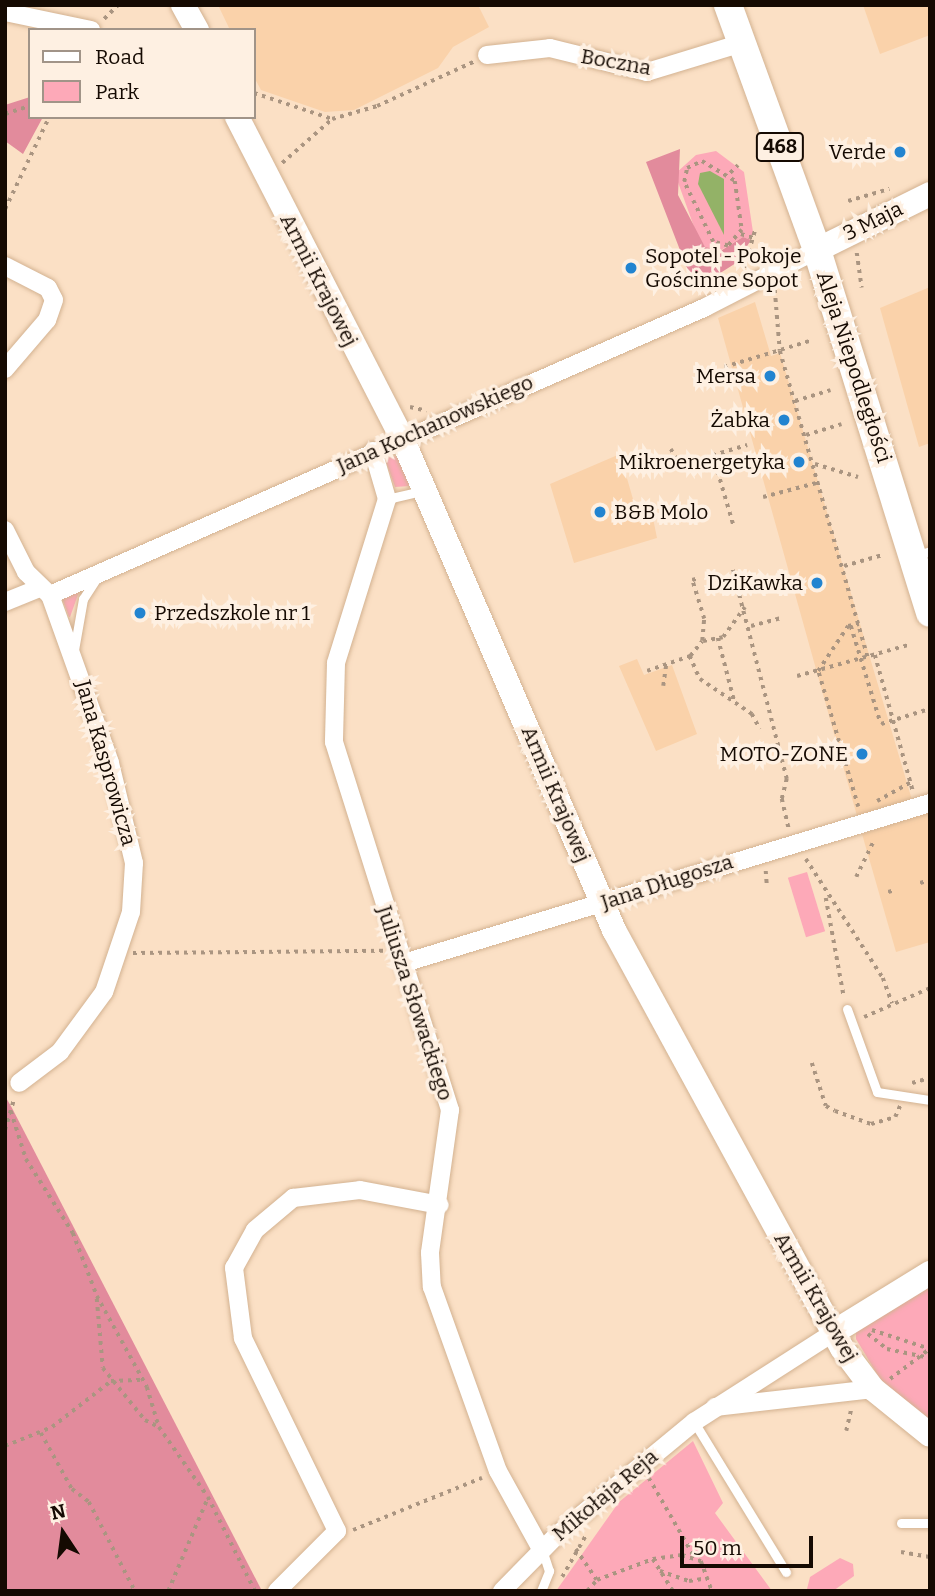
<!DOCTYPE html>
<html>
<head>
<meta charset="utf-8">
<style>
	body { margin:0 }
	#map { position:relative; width:935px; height:1596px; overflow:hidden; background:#fbe0c5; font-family:Bitter,serif }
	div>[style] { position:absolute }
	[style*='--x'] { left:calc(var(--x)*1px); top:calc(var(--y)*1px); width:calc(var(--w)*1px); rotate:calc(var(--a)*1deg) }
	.built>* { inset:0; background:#fad2aa }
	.green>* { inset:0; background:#fda9b8; transform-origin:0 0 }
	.forest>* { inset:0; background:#e28b9c }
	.water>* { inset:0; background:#93b267 }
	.path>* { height:3.5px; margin-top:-1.75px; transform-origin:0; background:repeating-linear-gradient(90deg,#aa9581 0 3.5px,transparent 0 8.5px) }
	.roads { filter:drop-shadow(0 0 2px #d3b291) drop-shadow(0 0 2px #d3b291) }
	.lane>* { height:9px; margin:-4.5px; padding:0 4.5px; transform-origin:4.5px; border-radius:4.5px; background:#fff }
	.street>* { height:18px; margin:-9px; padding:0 9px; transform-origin:9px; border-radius:9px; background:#fff }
	.secondary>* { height:24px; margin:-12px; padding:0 12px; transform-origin:12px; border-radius:12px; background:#fff }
	.primary>* { height:28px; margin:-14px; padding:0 14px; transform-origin:14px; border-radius:14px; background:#fff }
	.dots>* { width:19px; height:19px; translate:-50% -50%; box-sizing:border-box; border:4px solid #fef0e2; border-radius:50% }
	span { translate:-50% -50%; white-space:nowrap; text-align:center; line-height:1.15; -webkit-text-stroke:7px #fef0e2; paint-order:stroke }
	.shield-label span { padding:2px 5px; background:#fef0e2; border:2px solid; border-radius:5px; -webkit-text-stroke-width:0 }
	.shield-label { font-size:19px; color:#150a02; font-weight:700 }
	.street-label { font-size:21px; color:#150a02 }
	.poi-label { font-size:21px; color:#150a02 }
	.right { translate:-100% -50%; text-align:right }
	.left { translate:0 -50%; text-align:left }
	.frame { position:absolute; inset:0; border:7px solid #150a02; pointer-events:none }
	.legend { position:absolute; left:28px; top:28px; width:228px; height:91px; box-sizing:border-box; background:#fef0e2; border:2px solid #a19488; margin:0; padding:9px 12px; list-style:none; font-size:21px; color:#150a02 }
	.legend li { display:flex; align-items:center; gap:14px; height:35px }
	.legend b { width:35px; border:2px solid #a19488 }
	.north { position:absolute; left:28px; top:1498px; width:70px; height:70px; -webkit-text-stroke:5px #fef0e2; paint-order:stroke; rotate:347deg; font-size:19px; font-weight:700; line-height:28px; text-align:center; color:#150a02 }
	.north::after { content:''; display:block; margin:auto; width:24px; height:32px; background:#150a02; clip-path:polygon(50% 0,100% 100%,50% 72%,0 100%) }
	.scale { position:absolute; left:680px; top:1536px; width:133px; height:32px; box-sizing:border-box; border:4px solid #150a02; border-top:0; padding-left:9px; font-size:21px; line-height:24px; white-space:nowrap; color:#150a02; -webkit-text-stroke:5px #fef0e2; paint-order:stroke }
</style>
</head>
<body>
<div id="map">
	<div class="built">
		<i style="clip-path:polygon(218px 5px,478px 5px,489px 27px,453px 47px,438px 68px,354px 110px,325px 112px,261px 90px,254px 77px,254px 30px,230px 30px)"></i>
		<i style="clip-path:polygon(863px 5px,930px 5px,930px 35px,880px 54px)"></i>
		<i style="clip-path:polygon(930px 287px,930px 443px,919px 447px,880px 308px)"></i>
		<i style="clip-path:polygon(755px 302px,771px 356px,780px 353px,912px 800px,857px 816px,718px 318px)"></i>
		<i style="clip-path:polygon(620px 454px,637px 513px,653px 518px,657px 538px,574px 563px,550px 484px)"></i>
		<i style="clip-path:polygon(637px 659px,644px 675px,672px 665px,697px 734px,656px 751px,619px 666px)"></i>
		<i style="clip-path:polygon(930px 812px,930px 942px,896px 952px,862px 834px)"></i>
	</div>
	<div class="green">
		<i style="clip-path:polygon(716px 151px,744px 172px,753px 232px,751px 240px,743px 237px,721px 250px,705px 247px,697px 235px,675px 174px,696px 155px)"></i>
		<i style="clip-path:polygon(389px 454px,398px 458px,410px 486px,395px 487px,385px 459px)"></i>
		<i style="clip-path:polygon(79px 592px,70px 617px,69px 617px,62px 598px)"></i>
		<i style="left:807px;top:872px;width:62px;height:20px;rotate:73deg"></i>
		<i style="clip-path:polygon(930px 1283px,930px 1421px,880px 1379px,856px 1339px,856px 1331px)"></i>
		<i style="clip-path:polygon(693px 1441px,723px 1503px,715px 1513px,772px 1591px,556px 1591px,619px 1502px)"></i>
		<i style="clip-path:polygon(840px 1558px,853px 1564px,854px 1576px,833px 1591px,807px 1589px,810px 1577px)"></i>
	</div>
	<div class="forest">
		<i style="clip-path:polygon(30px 97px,30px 117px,43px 117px,23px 154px,5px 141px,5px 105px)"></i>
		<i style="clip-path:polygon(680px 149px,678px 195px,705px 247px,722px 250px,743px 237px,751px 240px,736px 263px,695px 289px,646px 162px)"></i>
		<i style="clip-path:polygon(5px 1096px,12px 1108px,262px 1591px,5px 1591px)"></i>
	</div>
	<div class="water">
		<i style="clip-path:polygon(710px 171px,724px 179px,724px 235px,698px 184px,700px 173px)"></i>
	</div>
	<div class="path">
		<i style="--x:104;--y:19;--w:20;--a:-45"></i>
		<i style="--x:254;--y:93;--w:82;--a:18.4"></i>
		<i style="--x:332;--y:119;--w:47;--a:-16.1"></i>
		<i style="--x:377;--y:106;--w:106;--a:-24.6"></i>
		<i style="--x:5;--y:114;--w:26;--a:-18"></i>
		<i style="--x:702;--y:161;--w:39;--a:31"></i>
		<i style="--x:735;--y:181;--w:49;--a:81.9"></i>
		<i style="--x:742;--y:230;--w:21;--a:131"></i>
		<i style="--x:728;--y:246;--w:16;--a:-165"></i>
		<i style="--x:713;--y:242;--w:67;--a:-115.8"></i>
		<i style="--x:684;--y:182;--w:14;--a:-78"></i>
		<i style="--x:687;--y:168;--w:17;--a:-25"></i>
		<i style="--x:282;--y:163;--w:67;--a:-41.3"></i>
		<i style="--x:730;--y:173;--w:11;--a:-45"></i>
		<i style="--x:848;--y:201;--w:43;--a:-16.3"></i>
		<i style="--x:5;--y:209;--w:102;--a:-64.4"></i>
		<i style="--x:741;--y:234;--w:14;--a:17"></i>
		<i style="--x:857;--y:253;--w:35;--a:82"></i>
		<i style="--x:744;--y:268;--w:40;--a:-74"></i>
		<i style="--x:775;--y:290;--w:61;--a:85.3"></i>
		<i style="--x:780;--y:351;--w:318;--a:74"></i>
		<i style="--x:724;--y:367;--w:93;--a:-16.9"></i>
		<i style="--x:795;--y:401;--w:37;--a:-17"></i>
		<i style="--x:410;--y:407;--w:17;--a:13"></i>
		<i style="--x:806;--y:435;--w:37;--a:-17"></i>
		<i style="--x:671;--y:449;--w:18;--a:61"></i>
		<i style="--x:680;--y:465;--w:70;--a:-16.6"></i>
		<i style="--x:713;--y:455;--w:75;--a:73.7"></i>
		<i style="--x:815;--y:464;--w:45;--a:16.8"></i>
		<i style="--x:763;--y:497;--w:59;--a:-14.7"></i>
		<i style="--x:844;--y:566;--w:40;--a:-16"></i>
		<i style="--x:733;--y:570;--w:216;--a:75.5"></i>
		<i style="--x:787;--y:779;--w:21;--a:104"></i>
		<i style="--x:782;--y:799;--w:31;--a:77"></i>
		<i style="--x:751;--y:626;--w:31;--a:-15"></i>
		<i style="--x:851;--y:626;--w:102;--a:73"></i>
		<i style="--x:881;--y:724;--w:47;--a:-17.3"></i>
		<i style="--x:718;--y:638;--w:64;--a:75.5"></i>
		<i style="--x:703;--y:641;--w:20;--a:-11"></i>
		<i style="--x:723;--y:637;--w:37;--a:-54"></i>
		<i style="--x:875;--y:655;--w:141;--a:74.4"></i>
		<i style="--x:690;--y:656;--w:25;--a:67"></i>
		<i style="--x:700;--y:679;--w:63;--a:33.9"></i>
		<i style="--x:752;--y:714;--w:17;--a:62"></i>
		<i style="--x:647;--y:671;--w:46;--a:-19.2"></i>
		<i style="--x:690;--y:656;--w:19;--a:-51"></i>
		<i style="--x:702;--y:641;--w:22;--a:-85"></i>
		<i style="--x:704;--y:619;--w:41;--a:-107.1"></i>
		<i style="--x:692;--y:580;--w:7;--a:-16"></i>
		<i style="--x:797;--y:676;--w:115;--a:-15.6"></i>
		<i style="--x:663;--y:686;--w:21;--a:-82"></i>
		<i style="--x:877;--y:801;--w:38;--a:-29"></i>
		<i style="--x:858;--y:807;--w:142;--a:-106.4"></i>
		<i style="--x:818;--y:671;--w:54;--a:-56.3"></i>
		<i style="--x:848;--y:626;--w:11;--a:-10"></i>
		<i style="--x:806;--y:859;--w:142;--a:57.1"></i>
		<i style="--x:883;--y:978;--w:27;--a:70"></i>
		<i style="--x:766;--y:871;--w:15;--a:86"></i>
		<i style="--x:856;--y:877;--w:39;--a:-64"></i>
		<i style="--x:920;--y:883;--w:10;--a:-17"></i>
		<i style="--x:888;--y:892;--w:7;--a:-16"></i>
		<i style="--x:826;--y:898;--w:101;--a:79.7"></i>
		<i style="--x:133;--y:953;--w:251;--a:-0.5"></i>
		<i style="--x:864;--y:1017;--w:72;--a:-23.7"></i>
		<i style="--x:812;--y:1063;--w:45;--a:72"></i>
		<i style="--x:826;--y:1106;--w:10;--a:29"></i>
		<i style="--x:835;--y:1111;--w:38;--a:20"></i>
		<i style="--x:871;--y:1124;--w:25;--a:-16"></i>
		<i style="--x:895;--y:1117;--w:12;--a:-66"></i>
		<i style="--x:912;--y:1083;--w:19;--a:-16"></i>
		<i style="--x:11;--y:1111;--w:50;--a:72.6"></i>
		<i style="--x:26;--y:1159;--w:88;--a:57.6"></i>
		<i style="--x:73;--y:1233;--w:67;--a:69.1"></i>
		<i style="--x:97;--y:1296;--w:104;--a:61.2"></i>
		<i style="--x:147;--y:1387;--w:42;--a:73.3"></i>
		<i style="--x:159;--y:1427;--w:85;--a:55"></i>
		<i style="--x:208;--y:1497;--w:105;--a:63.4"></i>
		<i style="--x:5;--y:1130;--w:33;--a:-74"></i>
		<i style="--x:97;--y:1299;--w:69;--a:85"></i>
		<i style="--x:103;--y:1368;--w:67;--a:51.1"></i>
		<i style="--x:145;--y:1420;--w:13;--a:27"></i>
		<i style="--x:872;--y:1330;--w:61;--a:18.1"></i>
		<i style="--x:868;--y:1334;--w:24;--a:38"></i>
		<i style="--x:887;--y:1349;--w:44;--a:11.8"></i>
		<i style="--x:890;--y:1379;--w:48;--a:-37.3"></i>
		<i style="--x:846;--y:1431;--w:23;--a:-77"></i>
		<i style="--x:41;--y:1433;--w:64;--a:61"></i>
		<i style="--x:72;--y:1489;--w:21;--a:37"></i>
		<i style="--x:89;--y:1502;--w:100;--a:62.7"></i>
		<i style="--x:5;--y:1446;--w:51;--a:-22"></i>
		<i style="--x:52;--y:1427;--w:75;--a:-37.9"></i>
		<i style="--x:111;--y:1381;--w:33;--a:-2"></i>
		<i style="--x:649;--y:1478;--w:92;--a:60.1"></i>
		<i style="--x:353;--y:1530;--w:139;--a:-22"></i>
		<i style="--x:576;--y:1549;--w:37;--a:56"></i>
		<i style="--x:901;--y:1552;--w:29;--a:10"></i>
		<i style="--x:653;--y:1559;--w:38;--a:58"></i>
		<i style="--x:660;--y:1571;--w:31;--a:19"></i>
		<i style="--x:689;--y:1581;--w:18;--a:-9"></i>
		<i style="--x:562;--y:1577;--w:48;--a:-60.3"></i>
		<i style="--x:168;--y:1591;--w:102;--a:-66.9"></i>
		<i style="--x:587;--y:1591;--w:15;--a:-48"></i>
		<i style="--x:597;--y:1580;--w:60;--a:-20.6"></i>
		<i style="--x:653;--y:1559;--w:29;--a:-8"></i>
		<i style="--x:682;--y:1555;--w:20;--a:18"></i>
		<i style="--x:701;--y:1561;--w:32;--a:70"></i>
	</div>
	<div class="roads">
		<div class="lane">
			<i style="--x:387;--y:499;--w:36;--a:-13"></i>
			<i style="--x:915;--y:556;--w:16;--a:-18"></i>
			<i style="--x:74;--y:650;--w:52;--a:-80"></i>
			<i style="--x:83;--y:599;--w:24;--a:-57"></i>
			<i style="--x:847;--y:1009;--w:88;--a:70.1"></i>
			<i style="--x:877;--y:1092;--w:54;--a:8.6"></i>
			<i style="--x:694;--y:1422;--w:176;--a:58.5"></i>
			<i style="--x:901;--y:1523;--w:29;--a:0"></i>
			<i style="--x:541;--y:1591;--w:22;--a:-68"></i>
			<i style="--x:549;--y:1571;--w:22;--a:-108"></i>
		</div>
		<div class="street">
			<i style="--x:5;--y:12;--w:88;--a:11.8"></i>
			<i style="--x:487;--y:55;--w:63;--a:-6.3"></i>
			<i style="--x:550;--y:48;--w:100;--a:13.9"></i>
			<i style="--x:647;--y:72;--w:99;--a:-17"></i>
			<i style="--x:5;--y:266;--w:48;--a:27.1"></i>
			<i style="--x:48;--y:288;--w:13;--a:63"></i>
			<i style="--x:54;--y:300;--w:21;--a:109"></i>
			<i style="--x:47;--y:320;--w:65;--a:130.6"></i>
			<i style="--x:373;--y:451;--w:50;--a:73.7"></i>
			<i style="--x:387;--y:499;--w:172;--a:107.3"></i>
			<i style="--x:336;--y:663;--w:79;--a:91.5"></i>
			<i style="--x:334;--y:742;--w:386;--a:72.5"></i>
			<i style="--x:450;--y:1110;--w:144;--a:98"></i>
			<i style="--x:430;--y:1253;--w:34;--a:87"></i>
			<i style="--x:432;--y:1287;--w:195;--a:70.3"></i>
			<i style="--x:498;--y:1471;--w:89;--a:61.1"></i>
			<i style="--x:5;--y:530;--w:47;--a:63.4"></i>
			<i style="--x:26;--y:572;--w:33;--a:44"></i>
			<i style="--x:50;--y:595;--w:178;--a:70.3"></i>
			<i style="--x:110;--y:763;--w:103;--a:76.5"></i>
			<i style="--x:134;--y:863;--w:49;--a:93.5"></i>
			<i style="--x:131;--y:912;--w:84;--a:108.6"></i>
			<i style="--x:104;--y:992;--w:74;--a:126.3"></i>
			<i style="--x:60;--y:1052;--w:51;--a:142.9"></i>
			<i style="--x:50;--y:595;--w:716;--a:-23.7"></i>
			<i style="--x:706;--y:307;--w:125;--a:-27.2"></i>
			<i style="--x:5;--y:602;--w:37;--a:-22"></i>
			<i style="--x:404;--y:963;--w:550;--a:-16.92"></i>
			<i style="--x:715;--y:1407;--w:159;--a:-6.5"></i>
			<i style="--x:277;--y:1591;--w:85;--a:-45"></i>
			<i style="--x:337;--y:1531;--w:215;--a:-116"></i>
			<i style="--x:243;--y:1338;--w:71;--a:-97.3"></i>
			<i style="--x:234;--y:1268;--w:43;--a:-61.1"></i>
			<i style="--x:255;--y:1230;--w:50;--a:-40.1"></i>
			<i style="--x:293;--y:1198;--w:67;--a:-6.8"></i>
			<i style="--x:360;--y:1190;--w:81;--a:10.6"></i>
			<i style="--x:502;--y:1591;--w:78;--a:-45.5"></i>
			<i style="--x:557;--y:1535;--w:178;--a:-39.5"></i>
			<i style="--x:694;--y:1422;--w:166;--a:-32.7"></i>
		</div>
		<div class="secondary">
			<i style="--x:183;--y:5;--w:29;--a:61"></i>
			<i style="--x:237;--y:117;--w:361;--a:62.8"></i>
			<i style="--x:402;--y:438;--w:536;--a:66.69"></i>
			<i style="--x:614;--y:930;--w:476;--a:61.4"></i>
			<i style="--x:842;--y:1348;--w:51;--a:52.9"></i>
			<i style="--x:873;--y:1389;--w:73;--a:38.9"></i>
			<i style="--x:817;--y:250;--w:126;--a:-26.4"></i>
			<i style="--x:834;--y:1332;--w:113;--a:-31.6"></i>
		</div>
		<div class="primary">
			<i style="--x:728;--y:5;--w:261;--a:70"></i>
			<i style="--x:817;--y:250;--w:380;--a:72.7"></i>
		</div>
	</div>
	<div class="dots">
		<i style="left:900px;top:152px;background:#2284d0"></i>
		<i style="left:631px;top:268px;background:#2284d0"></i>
		<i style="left:770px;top:376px;background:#2284d0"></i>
		<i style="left:784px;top:420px;background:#2284d0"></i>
		<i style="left:799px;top:462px;background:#2284d0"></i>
		<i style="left:600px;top:512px;background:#2284d0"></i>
		<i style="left:817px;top:583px;background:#2284d0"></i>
		<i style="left:140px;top:613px;background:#2284d0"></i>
		<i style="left:862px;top:754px;background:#2284d0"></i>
	</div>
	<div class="shield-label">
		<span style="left:780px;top:147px">468</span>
	</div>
	<div class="street-label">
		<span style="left:616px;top:62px;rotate:10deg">Boczna</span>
		<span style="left:873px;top:221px;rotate:-26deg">3 Maja</span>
		<span style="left:319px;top:280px;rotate:63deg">Armii Krajowej</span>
		<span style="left:854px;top:367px;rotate:72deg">Aleja Niepodległości</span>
		<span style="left:435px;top:424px;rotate:-24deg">Jana Kochanowskiego</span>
		<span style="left:106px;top:763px;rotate:74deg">Jana Kasprowicza</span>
		<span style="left:556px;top:794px;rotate:67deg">Armii Krajowej</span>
		<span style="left:667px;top:882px;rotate:-18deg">Jana Długosza</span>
		<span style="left:415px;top:1003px;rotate:72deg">Juliusza Słowackiego</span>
		<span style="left:816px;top:1297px;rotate:60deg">Armii Krajowej</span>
		<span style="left:605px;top:1495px;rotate:-40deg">Mikołaja Reja</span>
	</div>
	<div class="poi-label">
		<span class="right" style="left:886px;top:152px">Verde</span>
		<span class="left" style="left:645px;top:268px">Sopotel - Pokoje<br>Gościnne Sopot</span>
		<span class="right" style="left:756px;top:376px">Mersa</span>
		<span class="right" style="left:770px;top:420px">Żabka</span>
		<span class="right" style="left:785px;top:462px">Mikroenergetyka</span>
		<span class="left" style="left:614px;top:512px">B&amp;B Molo</span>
		<span class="right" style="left:803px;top:583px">DziKawka</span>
		<span class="left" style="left:154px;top:613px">Przedszkole nr 1</span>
		<span class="right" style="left:848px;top:754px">MOTO-ZONE</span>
	</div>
	<div class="frame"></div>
	<ul class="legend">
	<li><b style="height:9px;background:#fff"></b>Road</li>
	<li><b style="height:19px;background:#fda9b8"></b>Park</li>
	</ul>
	<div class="north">N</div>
	<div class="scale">50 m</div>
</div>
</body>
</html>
